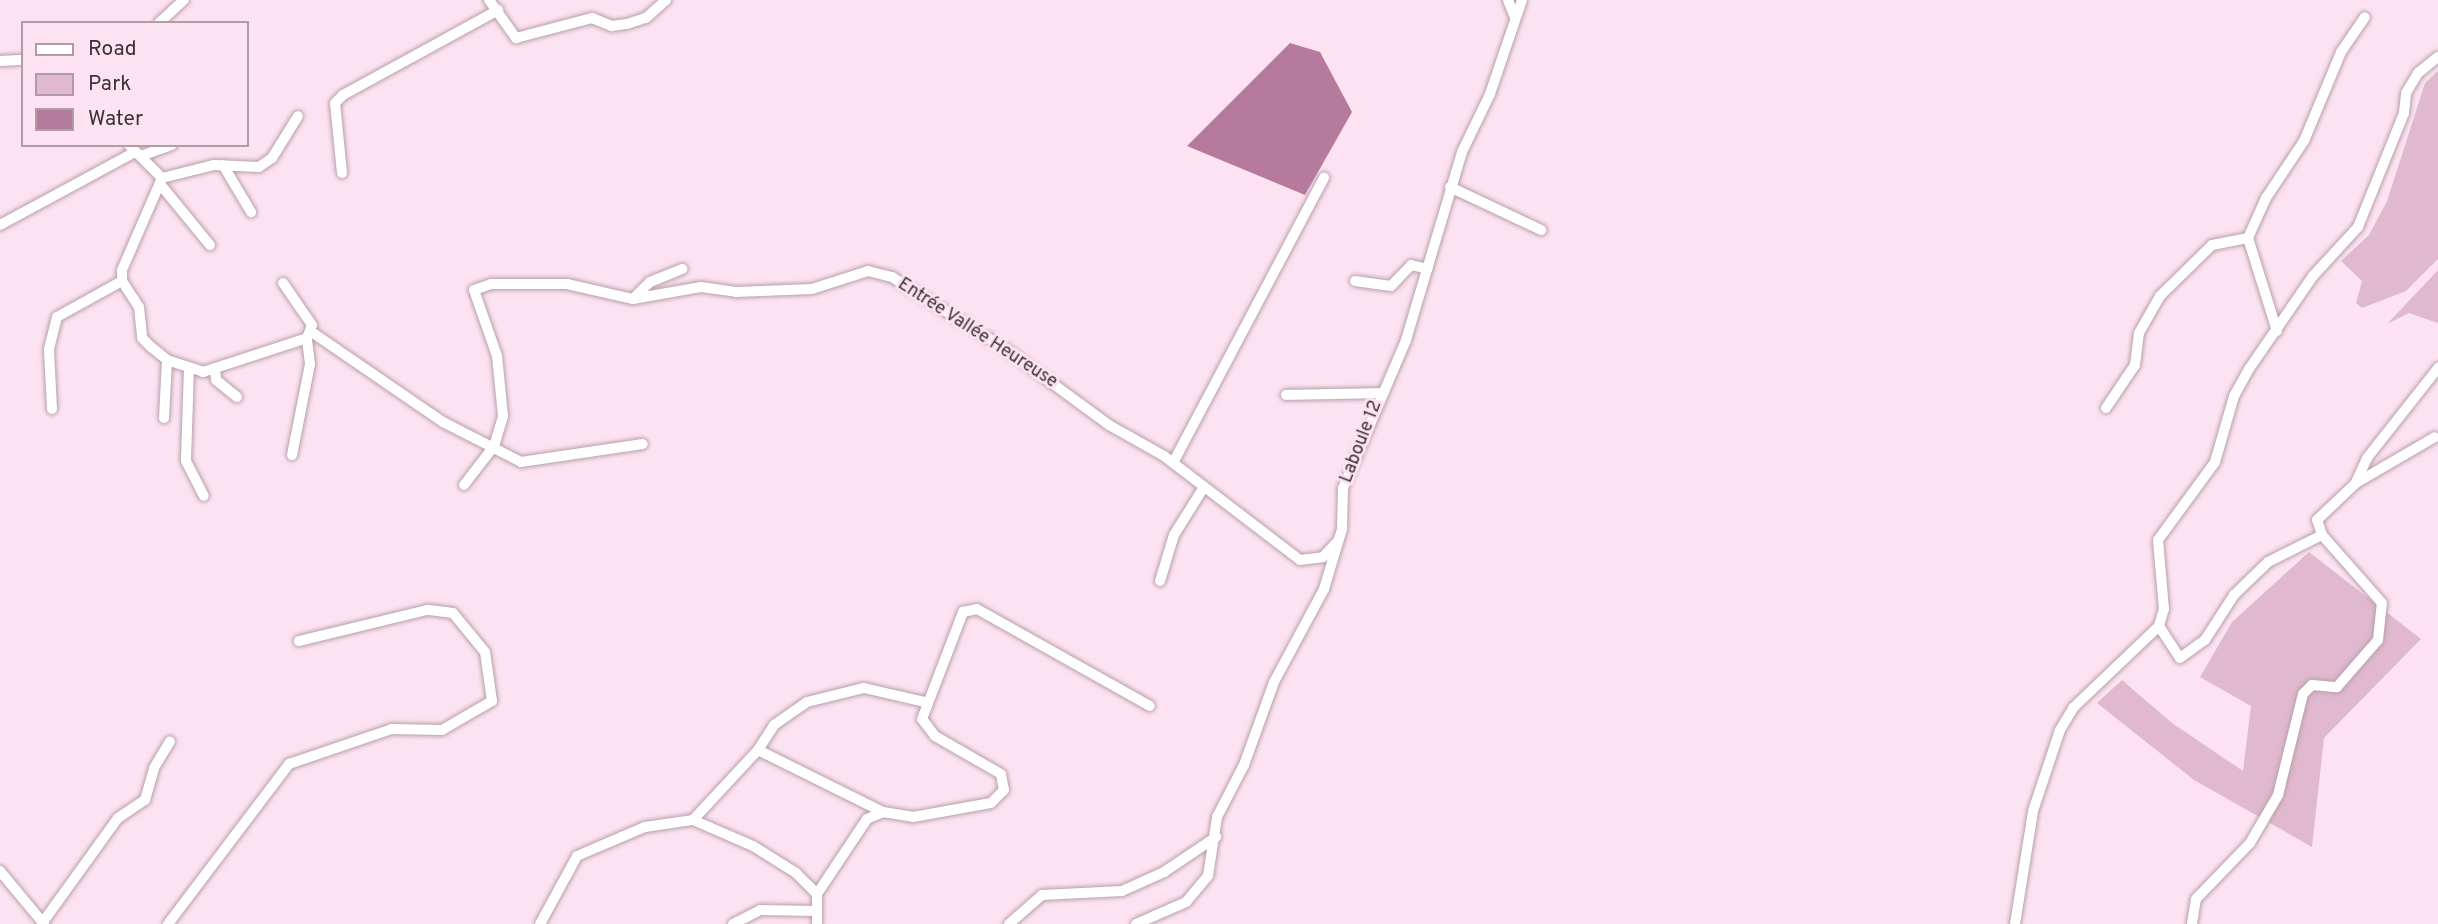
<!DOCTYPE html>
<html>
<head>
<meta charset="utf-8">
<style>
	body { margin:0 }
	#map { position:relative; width:2438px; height:924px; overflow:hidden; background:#fde3f1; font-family:Overpass,sans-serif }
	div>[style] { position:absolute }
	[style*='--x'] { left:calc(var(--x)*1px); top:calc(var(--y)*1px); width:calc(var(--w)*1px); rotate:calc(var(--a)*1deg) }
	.green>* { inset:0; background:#e1b9cf }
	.water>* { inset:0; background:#b67a9d }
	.roads { filter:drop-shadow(0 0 2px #b89fac) drop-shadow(0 0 2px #b89fac) }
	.minor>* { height:10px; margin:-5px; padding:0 5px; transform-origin:5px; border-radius:5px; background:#fff }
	span { translate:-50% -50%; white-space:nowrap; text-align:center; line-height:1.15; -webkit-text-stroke:6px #fde3f1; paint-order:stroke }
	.street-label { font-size:18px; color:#3b3137 }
	.legend { position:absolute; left:21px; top:21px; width:228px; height:126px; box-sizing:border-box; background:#fde3f1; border:2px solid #af9ca7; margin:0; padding:9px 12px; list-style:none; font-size:21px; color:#3b3137 }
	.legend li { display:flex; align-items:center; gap:14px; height:35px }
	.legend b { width:35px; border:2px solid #af9ca7 }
</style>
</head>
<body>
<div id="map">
	<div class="green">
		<i style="clip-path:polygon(2438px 71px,2438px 259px,2406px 291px,2362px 308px,2356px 303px,2362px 281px,2341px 261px,2369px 235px,2387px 201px,2425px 83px)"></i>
		<i style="clip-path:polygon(2438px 270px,2438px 323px,2409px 313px,2387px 324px)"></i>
		<i style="clip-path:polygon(2309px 552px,2421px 639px,2324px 738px,2312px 847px,2194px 780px,2097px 703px,2122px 680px,2172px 723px,2243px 771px,2251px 706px,2200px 677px,2232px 622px)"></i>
	</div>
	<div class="water">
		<i style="clip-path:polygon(1290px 43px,1320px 52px,1352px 112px,1305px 195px,1187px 146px)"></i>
	</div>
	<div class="roads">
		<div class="minor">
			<i style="--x:489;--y:0;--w:47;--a:54.6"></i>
			<i style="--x:516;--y:38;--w:79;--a:-14.7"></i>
			<i style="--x:592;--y:18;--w:22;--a:22"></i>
			<i style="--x:612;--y:26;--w:15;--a:-8"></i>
			<i style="--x:627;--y:24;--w:20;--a:-18"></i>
			<i style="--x:646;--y:18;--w:27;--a:-42"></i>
			<i style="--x:1508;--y:0;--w:18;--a:68"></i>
			<i style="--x:159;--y:23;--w:34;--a:-43"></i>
			<i style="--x:0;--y:61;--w:20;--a:-3"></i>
			<i style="--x:129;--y:145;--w:47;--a:45"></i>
			<i style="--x:162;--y:178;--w:54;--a:-14"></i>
			<i style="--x:214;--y:165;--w:45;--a:2.5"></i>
			<i style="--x:259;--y:167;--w:16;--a:-35"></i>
			<i style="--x:272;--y:158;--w:49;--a:-58.2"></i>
			<i style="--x:141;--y:156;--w:33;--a:-20"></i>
			<i style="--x:223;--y:165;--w:55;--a:59.2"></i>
			<i style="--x:342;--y:173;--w:70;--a:-95.7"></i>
			<i style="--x:335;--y:103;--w:11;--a:-45"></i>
			<i style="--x:343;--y:95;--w:177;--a:-28.7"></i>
			<i style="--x:162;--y:178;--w:100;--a:113.5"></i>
			<i style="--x:122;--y:270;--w:11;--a:90"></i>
			<i style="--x:122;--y:281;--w:31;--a:57"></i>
			<i style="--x:139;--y:307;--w:31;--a:84"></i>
			<i style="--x:142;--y:338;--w:11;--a:45"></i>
			<i style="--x:150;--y:346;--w:22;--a:39"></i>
			<i style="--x:167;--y:360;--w:38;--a:18"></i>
			<i style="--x:203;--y:372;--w:109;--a:-18.1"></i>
			<i style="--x:307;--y:338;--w:14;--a:-69"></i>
			<i style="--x:312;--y:325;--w:51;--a:-124.6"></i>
			<i style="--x:160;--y:184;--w:79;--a:50.7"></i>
			<i style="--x:1450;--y:187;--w:101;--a:25.3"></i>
			<i style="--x:0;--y:225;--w:153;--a:-28.4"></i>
			<i style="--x:1355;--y:281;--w:36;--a:8"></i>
			<i style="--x:1391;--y:286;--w:29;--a:-46"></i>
			<i style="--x:1411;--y:265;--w:17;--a:13"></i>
			<i style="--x:633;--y:299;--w:24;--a:-45"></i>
			<i style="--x:650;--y:282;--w:35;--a:-22"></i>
			<i style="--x:2277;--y:331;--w:97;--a:-107.3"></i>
			<i style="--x:2248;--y:238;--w:44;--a:-65.8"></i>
			<i style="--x:2266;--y:198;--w:69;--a:-56.3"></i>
			<i style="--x:2304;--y:141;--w:96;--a:-67.4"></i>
			<i style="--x:2341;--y:52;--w:42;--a:-55.6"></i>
			<i style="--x:313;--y:333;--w:158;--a:34.4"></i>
			<i style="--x:443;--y:422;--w:88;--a:27.1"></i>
			<i style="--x:521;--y:462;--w:123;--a:-8.4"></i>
			<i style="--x:189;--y:369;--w:92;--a:91.9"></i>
			<i style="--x:186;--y:461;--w:39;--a:63"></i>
			<i style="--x:215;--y:370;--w:10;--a:84"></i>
			<i style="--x:216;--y:380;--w:27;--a:39"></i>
			<i style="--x:1286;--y:395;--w:95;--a:-1.2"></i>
			<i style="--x:2106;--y:408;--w:52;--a:-56"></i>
			<i style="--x:2135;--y:365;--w:32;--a:-83"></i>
			<i style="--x:2139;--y:333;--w:43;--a:-60.4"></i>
			<i style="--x:2160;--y:296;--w:73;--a:-44.4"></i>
			<i style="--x:2212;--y:245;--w:37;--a:-11"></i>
			<i style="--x:52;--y:409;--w:60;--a:-92.9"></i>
			<i style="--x:49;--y:349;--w:33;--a:-76"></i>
			<i style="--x:57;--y:317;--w:74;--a:-29"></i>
			<i style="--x:164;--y:418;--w:58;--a:-87"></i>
			<i style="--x:292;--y:455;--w:93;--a:-78.8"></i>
			<i style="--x:310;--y:364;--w:26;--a:-97"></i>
			<i style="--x:1173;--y:463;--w:323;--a:-62.1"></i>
			<i style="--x:2356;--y:482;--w:26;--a:-65"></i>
			<i style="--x:2367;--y:458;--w:115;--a:-51.7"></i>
			<i style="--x:464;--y:485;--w:49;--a:-52.4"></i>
			<i style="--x:494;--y:446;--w:31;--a:-73"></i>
			<i style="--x:503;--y:416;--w:60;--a:-95.7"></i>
			<i style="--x:497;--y:356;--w:70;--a:-109.2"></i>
			<i style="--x:474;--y:290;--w:18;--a:-19"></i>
			<i style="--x:491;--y:284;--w:76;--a:0"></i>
			<i style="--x:567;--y:284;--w:68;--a:12.8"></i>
			<i style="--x:633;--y:299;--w:69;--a:-10"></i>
			<i style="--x:701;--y:287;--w:35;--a:8"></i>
			<i style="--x:736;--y:292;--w:76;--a:-2.3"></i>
			<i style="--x:812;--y:289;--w:59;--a:-17.8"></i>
			<i style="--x:868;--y:271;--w:25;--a:14"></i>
			<i style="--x:892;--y:277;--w:136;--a:32.4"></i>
			<i style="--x:1007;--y:350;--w:127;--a:36.3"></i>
			<i style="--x:1109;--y:425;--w:63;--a:29.4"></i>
			<i style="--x:1164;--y:456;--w:171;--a:37.4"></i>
			<i style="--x:1300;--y:560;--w:23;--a:-7"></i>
			<i style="--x:1323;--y:557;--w:22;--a:-47"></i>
			<i style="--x:1160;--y:581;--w:48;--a:-73.1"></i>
			<i style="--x:1174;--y:535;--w:57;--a:-58"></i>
			<i style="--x:2159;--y:626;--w:38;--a:57"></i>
			<i style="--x:2180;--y:658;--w:31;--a:-36"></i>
			<i style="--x:2205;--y:640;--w:54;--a:-57.2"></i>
			<i style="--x:2234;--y:595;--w:47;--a:-44.1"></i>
			<i style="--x:2268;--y:562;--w:60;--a:-26.6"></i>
			<i style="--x:2322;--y:535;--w:16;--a:-108"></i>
			<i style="--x:2317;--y:520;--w:54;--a:-43.5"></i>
			<i style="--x:2356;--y:483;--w:91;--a:-30.2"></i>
			<i style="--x:758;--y:750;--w:140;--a:26.4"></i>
			<i style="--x:883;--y:812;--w:30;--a:9"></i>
			<i style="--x:913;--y:817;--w:79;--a:-10.2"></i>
			<i style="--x:991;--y:803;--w:18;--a:-45"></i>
			<i style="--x:1004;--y:790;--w:16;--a:-101"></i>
			<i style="--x:1001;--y:774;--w:76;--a:-150.1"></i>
			<i style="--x:935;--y:736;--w:21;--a:-127"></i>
			<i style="--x:922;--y:719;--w:115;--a:-69"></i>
			<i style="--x:963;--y:612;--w:14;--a:-12"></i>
			<i style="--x:977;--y:609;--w:198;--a:29.3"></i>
			<i style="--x:693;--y:820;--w:96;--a:-47.1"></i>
			<i style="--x:758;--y:750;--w:30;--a:-57"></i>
			<i style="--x:774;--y:725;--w:40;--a:-34.9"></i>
			<i style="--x:807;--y:702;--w:59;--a:-13.8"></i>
			<i style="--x:864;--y:688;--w:63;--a:12.9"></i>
			<i style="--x:0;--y:871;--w:69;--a:50.3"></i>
			<i style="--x:43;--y:922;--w:128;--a:-54.2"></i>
			<i style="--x:118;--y:818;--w:32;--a:-34"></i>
			<i style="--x:145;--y:800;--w:33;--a:-74"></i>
			<i style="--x:154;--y:768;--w:31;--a:-59"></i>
			<i style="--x:168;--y:924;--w:201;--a:-52.9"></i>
			<i style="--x:289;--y:764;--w:109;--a:-18.8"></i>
			<i style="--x:392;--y:729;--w:50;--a:1.1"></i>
			<i style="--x:442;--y:730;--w:58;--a:-30.1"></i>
			<i style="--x:492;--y:701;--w:49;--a:-98.1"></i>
			<i style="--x:485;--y:652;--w:50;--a:-129.4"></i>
			<i style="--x:453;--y:613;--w:26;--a:-173"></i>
			<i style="--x:427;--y:610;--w:132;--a:166.4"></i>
			<i style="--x:540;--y:924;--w:77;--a:-61.4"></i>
			<i style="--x:577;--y:856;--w:74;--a:-23.1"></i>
			<i style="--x:645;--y:827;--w:49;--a:-8.3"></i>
			<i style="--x:693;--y:820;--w:65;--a:23.4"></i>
			<i style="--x:753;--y:846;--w:51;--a:32.1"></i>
			<i style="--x:796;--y:873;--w:30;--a:45"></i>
			<i style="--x:733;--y:924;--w:30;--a:-27"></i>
			<i style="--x:760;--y:910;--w:56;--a:1"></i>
			<i style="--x:817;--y:924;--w:30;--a:-90"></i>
			<i style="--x:817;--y:894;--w:90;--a:-56.3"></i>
			<i style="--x:867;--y:819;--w:17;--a:-24"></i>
			<i style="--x:1009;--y:924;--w:44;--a:-41.3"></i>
			<i style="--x:1042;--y:895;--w:80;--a:-2.9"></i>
			<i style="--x:1122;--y:891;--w:46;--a:-24.3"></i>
			<i style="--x:1164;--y:872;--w:63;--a:-33.9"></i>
			<i style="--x:1136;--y:924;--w:55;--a:-23.7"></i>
			<i style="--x:1186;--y:902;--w:34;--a:-50"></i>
			<i style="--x:1208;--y:876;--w:60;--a:-81.3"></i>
			<i style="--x:1217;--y:817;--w:59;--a:-62.6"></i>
			<i style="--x:1244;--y:765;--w:88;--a:-70.1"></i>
			<i style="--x:1274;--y:682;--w:106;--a:-61.7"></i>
			<i style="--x:1324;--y:589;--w:63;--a:-73.3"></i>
			<i style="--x:1342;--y:529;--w:41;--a:-88.6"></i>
			<i style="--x:1343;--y:488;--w:161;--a:-66.9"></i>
			<i style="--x:1406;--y:340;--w:196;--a:-73.4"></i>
			<i style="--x:1462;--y:152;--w:64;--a:-64.2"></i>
			<i style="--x:1490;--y:94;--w:99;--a:-71.2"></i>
			<i style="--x:2015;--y:924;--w:114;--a:-80.9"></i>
			<i style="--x:2033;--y:811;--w:85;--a:-71.6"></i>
			<i style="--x:2060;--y:730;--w:26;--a:-59"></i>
			<i style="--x:2073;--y:708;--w:119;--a:-43.6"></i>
			<i style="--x:2159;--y:626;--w:18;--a:-74"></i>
			<i style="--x:2164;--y:609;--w:69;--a:-95"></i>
			<i style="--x:2158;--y:540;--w:97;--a:-53.8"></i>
			<i style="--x:2215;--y:462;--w:69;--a:-73.9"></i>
			<i style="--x:2234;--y:396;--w:31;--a:-61"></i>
			<i style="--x:2249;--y:369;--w:113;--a:-55.5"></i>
			<i style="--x:2313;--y:276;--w:67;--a:-47.4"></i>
			<i style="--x:2358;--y:227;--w:123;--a:-68"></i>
			<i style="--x:2404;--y:113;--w:20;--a:-84"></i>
			<i style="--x:2406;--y:93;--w:23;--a:-59"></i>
			<i style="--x:2418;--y:73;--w:26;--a:-39"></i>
			<i style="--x:2192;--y:924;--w:25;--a:-81"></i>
			<i style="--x:2196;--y:899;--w:78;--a:-46"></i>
			<i style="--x:2250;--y:843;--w:56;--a:-59.7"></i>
			<i style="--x:2278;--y:795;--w:104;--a:-76.1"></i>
			<i style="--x:2303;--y:694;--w:13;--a:-45"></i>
			<i style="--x:2312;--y:685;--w:25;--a:5"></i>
			<i style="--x:2337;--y:687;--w:62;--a:-48.9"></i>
			<i style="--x:2378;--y:640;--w:37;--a:-84"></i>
			<i style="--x:2382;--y:603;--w:91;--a:-131.4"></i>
		</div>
	</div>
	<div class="street-label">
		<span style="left:977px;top:334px;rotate:33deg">Entrée Vallée Heureuse</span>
		<span style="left:1362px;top:442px;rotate:-69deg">Laboule 12</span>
	</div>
	<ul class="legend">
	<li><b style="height:9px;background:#fff"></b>Road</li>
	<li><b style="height:19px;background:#e1b9cf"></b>Park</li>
	<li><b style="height:19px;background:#b67a9d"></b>Water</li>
	</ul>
</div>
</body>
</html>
